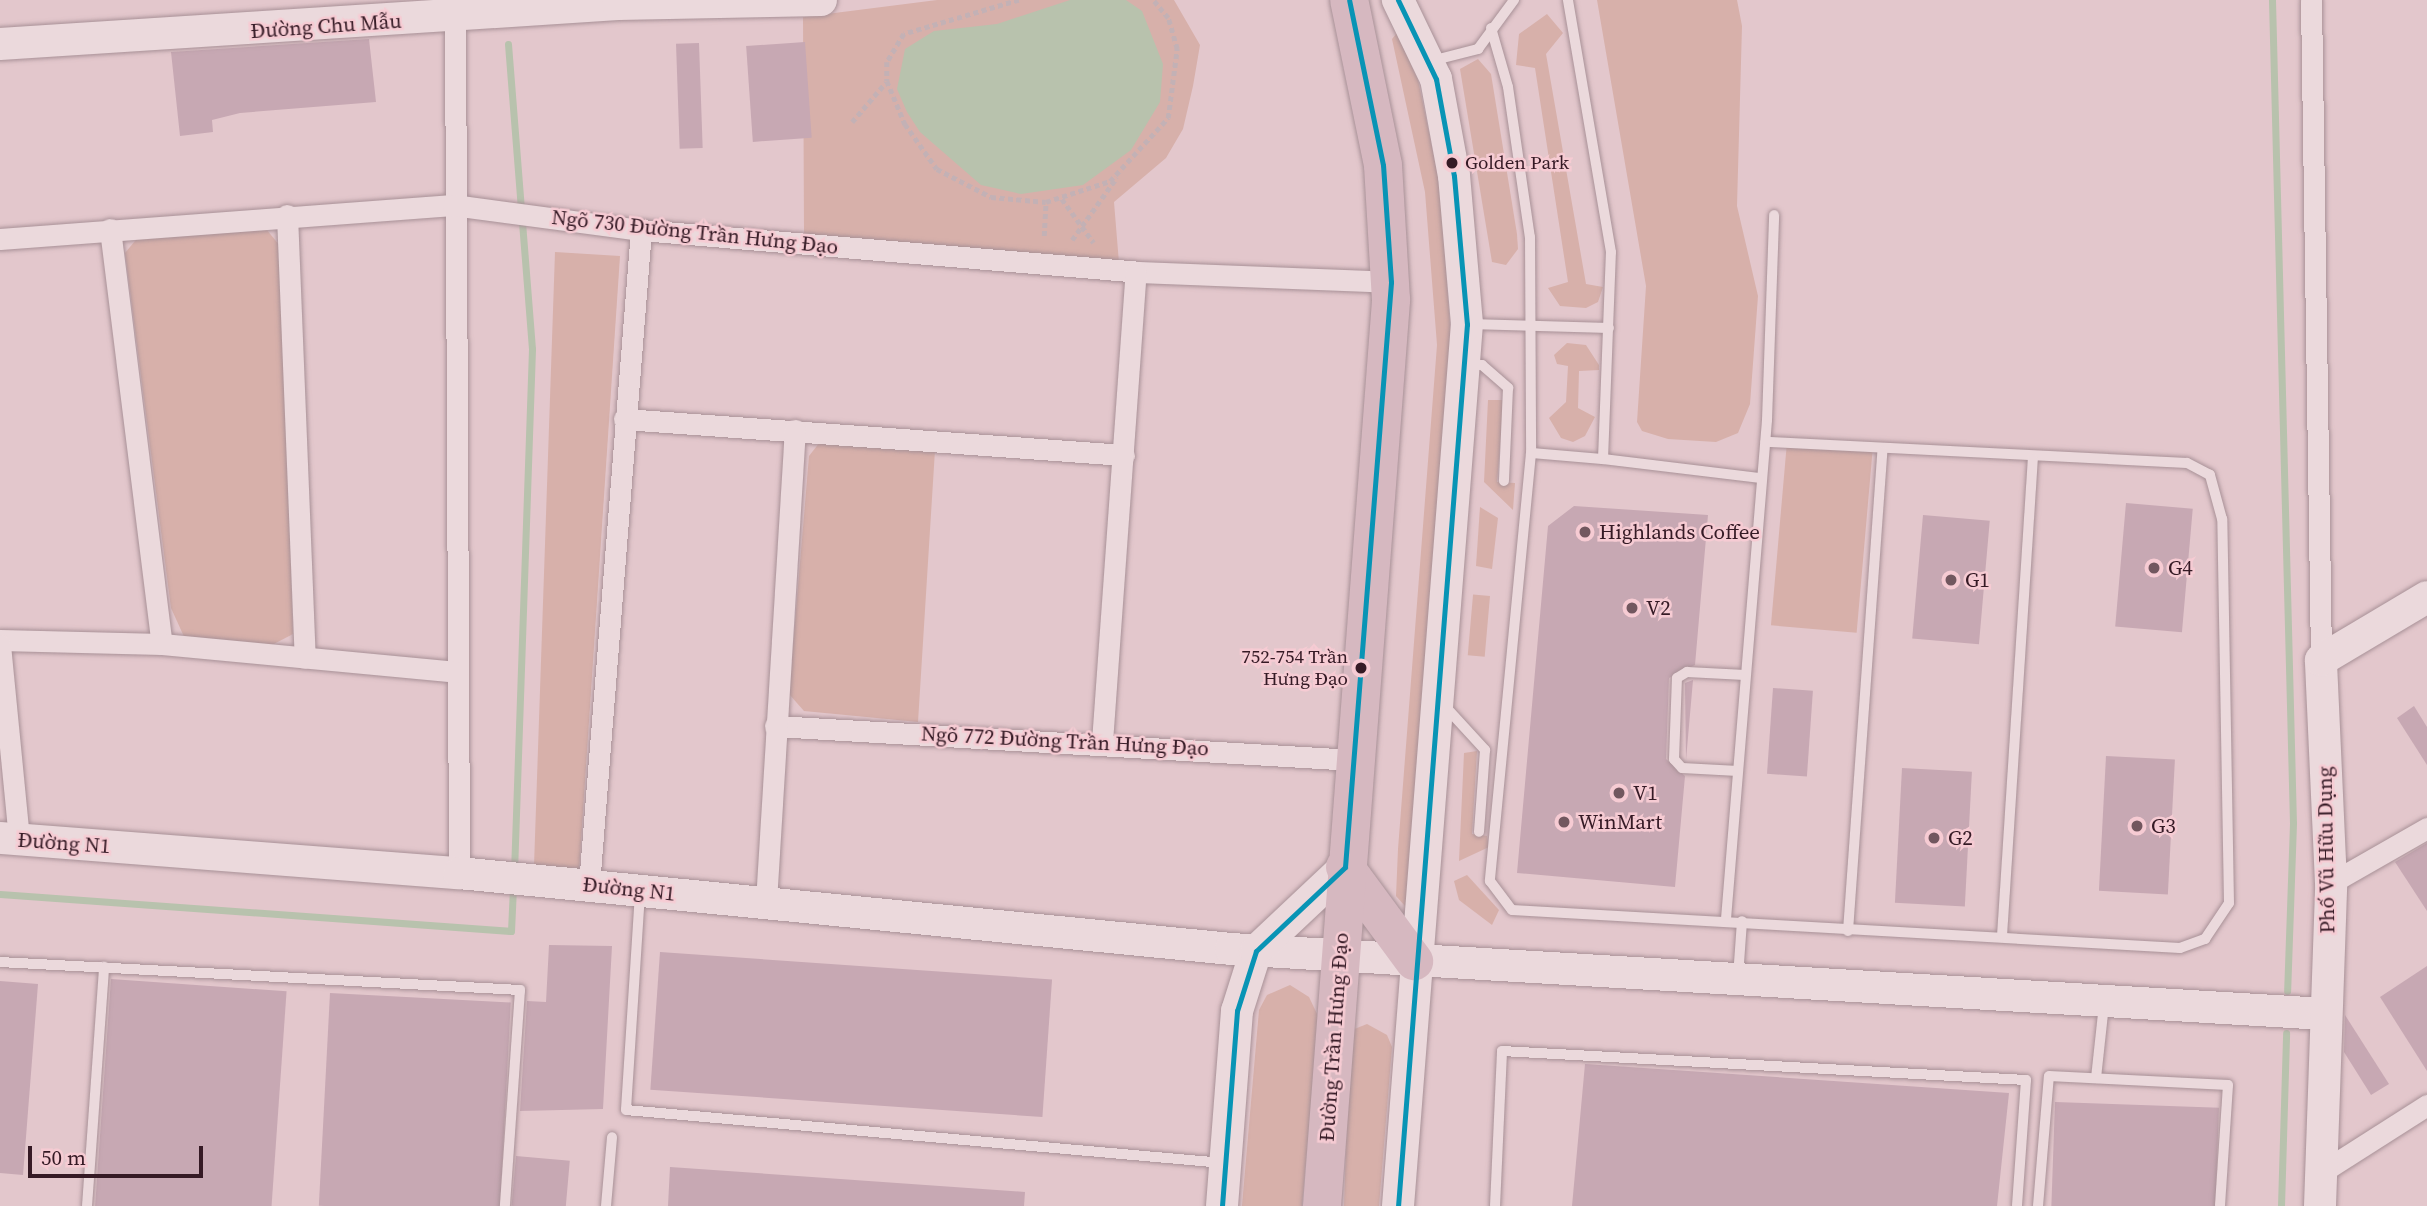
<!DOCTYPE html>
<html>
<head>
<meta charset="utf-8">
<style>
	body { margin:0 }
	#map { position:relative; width:2427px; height:1206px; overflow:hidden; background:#e3c7cc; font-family:"Source Serif 4",serif }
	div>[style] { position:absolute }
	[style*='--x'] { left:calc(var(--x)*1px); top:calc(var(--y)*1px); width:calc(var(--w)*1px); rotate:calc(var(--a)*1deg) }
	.green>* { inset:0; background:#d7b0aa; transform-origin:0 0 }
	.water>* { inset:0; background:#b8c2ad }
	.stream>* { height:7px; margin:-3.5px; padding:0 3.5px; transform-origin:3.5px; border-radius:3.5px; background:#b8c2ad }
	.building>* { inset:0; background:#c7a8b3; transform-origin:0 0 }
	.path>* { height:4.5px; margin-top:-2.25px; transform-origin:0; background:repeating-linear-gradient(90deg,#c3b1b5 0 5px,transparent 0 8.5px) }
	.roads { filter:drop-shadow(0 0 2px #a89197) drop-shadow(0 0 2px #a89197) }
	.lane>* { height:10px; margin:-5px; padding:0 5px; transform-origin:5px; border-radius:5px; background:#ebd9dc }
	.street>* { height:21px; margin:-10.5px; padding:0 10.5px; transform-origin:10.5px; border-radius:10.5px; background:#ebd9dc }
	.secondary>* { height:32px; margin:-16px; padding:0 16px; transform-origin:16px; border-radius:16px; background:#ebd9dc }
	.highway>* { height:38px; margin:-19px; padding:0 19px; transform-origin:19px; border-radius:19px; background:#d6b8c0 }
	.bus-1>* { height:5px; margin:-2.5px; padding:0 2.5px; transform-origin:2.5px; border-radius:2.5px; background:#0894b5 }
	.dots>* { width:19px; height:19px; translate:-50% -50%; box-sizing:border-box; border:4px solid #f6cbd3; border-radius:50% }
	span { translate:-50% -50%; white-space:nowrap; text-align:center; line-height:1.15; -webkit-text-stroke:5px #f6cbd3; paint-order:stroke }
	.bus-label { font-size:19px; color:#351a25 }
	.left { translate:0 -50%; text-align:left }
	.right { translate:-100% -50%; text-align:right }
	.street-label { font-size:21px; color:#351a25 }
	.poi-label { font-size:21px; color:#351a25 }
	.scale { position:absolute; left:28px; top:1146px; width:175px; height:32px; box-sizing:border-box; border:4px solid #351a25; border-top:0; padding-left:9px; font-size:21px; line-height:24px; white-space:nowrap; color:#351a25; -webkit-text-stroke:5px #f6cbd3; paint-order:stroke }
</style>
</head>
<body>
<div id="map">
	<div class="green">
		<i style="clip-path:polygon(937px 0,1174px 0,1200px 45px,1193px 86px,1183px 129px,1166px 158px,1114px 202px,1119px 263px,804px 234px,803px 17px)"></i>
		<i style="clip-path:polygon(1597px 0,1737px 0,1742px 26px,1737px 206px,1758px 296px,1750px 404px,1738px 433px,1716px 442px,1668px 439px,1642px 431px,1637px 422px,1646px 286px)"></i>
		<i style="clip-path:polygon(1547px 14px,1563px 33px,1546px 54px,1586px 284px,1603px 287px,1598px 302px,1586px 308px,1560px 306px,1548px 288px,1568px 282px,1535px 68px,1516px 65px,1519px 34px)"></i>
		<i style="clip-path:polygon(1397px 33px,1418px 80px,1440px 185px,1453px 367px,1412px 902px,1405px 906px,1396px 896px,1398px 849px,1437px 345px,1425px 192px,1392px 39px)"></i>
		<i style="clip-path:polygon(1478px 59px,1491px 74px,1517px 234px,1518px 249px,1506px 265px,1492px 262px,1460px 69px)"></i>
		<i style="clip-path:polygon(261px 223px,281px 247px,293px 634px,270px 646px,186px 641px,171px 608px,125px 253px,140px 235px)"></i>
		<i style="clip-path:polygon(555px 252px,620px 256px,579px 871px,534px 866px)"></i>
		<i style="clip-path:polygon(1567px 343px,1586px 345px,1599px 365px,1599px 370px,1579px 371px,1578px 408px,1595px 417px,1585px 436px,1573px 442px,1561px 438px,1549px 418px,1566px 402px,1568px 366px,1557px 364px,1554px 355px)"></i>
		<i style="clip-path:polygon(1488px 400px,1504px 400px,1497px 482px,1515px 483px,1513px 510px,1484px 482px)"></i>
		<i style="clip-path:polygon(820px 442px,935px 450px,918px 722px,804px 711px,789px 694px,809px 456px)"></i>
		<i style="left:1787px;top:442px;width:86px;height:184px;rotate:5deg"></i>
		<i style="clip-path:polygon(1480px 507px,1498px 518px,1492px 569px,1476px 566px)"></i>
		<i style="left:1490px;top:596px;width:61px;height:17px;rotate:95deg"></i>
		<i style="clip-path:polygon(1477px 751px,1472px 834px,1487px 836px,1489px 847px,1459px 861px,1464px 753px)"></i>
		<i style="clip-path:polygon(1467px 875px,1499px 910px,1492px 925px,1459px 900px,1454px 881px)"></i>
		<i style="clip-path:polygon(1290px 985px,1309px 997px,1319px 1018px,1302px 1206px,1242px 1206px,1259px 1010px,1267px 995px)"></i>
		<i style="clip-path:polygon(1367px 1024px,1387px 1035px,1392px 1047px,1379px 1206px,1344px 1206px,1349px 1054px,1352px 1030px)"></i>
	</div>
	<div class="water">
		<i style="clip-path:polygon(1070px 0,1126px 0,1142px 11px,1163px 64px,1160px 102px,1131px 150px,1083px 185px,1021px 194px,981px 185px,920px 132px,907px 112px,897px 89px,905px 49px,934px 31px,997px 24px)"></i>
	</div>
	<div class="stream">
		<i style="--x:2272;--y:0;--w:823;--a:88.54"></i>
		<i style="--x:2293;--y:823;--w:168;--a:92"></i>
		<i style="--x:508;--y:44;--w:306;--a:85.5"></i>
		<i style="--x:532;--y:349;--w:522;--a:91.97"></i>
		<i style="--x:0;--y:894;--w:512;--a:4.14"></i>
		<i style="--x:511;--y:931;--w:44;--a:-87.4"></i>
		<i style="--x:2281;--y:1206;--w:173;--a:-88.3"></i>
	</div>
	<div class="building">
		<i style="clip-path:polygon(369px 39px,376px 102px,240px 113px,212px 120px,213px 132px,180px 136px,171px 52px)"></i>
		<i style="left:805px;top:42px;width:96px;height:59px;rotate:86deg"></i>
		<i style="left:699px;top:43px;width:105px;height:23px;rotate:88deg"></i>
		<i style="left:2126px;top:503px;width:67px;height:124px;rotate:5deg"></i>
		<i style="clip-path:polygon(1574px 506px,1708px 515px,1695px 665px,1669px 678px,1666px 759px,1685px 776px,1675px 887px,1517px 873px,1548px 526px)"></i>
		<i style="left:1923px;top:515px;width:67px;height:124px;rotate:5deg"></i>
		<i style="clip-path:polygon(1693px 680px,1686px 760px,1685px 683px)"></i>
		<i style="left:1773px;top:688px;width:40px;height:86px;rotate:4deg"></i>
		<i style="clip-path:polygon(2414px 706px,2427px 727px,2427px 765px,2397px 718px)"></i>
		<i style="left:2106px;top:756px;width:69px;height:135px;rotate:3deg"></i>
		<i style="left:1902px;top:768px;width:70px;height:135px;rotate:3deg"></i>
		<i style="clip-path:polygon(2427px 843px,2427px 911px,2395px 862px)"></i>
		<i style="clip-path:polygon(549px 945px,612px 946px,603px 1109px,520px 1111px,527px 1001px,546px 1002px)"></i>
		<i style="left:660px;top:952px;width:393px;height:138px;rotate:4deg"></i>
		<i style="clip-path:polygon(2427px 966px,2427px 1071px,2380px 997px)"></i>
		<i style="left:111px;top:979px;width:176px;height:228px;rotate:4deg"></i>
		<i style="clip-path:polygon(0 981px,38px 984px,23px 1175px,0 1173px)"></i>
		<i style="left:330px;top:993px;width:181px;height:213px;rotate:3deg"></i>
		<i style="clip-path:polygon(2345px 1015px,2389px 1084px,2371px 1095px,2344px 1052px)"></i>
		<i style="clip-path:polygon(1585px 1064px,2009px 1093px,1997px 1206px,1572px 1206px)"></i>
		<i style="left:2055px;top:1102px;width:164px;height:104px;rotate:2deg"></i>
		<i style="left:516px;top:1156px;width:54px;height:50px;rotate:5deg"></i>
		<i style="clip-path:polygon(670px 1167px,1025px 1192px,1024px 1206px,668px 1206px)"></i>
	</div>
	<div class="path">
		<i style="--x:1019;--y:0;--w:120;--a:163.5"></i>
		<i style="--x:904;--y:34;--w:33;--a:121"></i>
		<i style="--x:887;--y:62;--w:19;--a:90"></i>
		<i style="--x:887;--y:81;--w:47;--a:67.3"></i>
		<i style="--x:905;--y:124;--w:55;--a:54.6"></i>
		<i style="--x:937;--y:169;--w:61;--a:27.4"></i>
		<i style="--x:991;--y:197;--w:55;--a:5.2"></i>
		<i style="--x:1046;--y:202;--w:67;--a:-18.2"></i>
		<i style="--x:1110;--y:181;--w:86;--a:-47.4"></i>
		<i style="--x:1168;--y:118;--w:70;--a:-82.6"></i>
		<i style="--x:1177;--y:49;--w:32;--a:-106"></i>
		<i style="--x:1168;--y:18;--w:23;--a:-130"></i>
		<i style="--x:852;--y:122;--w:52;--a:-49.6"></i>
		<i style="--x:1062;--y:199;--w:54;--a:54"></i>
		<i style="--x:1044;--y:236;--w:34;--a:-87"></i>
		<i style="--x:1072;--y:240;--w:77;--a:-54.5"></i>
	</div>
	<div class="roads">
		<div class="lane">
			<i style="--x:1491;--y:28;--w:61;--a:73.9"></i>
			<i style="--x:1508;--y:87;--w:152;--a:81.7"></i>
			<i style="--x:1530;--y:237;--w:216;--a:89.7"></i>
			<i style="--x:1531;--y:453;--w:72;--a:4.8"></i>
			<i style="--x:1603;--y:459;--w:207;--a:-87.8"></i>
			<i style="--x:1611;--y:252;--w:256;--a:-99.7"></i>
			<i style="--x:1431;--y:61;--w:49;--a:-14.3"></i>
			<i style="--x:1478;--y:49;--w:61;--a:-53.7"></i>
			<i style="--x:1470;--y:324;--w:139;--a:1.6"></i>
			<i style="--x:1466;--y:366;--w:16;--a:-4"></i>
			<i style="--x:1482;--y:365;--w:35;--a:41"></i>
			<i style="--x:1508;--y:388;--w:93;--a:92.5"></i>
			<i style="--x:1531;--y:453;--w:430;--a:95.5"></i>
			<i style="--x:1490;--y:881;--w:36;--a:53"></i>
			<i style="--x:1512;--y:910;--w:669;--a:3.26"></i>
			<i style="--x:2180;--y:948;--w:27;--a:-20"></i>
			<i style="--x:2205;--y:939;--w:43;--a:-56.3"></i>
			<i style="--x:2229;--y:903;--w:384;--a:-91"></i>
			<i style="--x:2222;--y:519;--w:46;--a:-105.3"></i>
			<i style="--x:2210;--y:475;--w:26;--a:-152"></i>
			<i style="--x:2187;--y:463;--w:422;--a:-177.1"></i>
			<i style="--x:1603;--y:459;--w:159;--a:6.9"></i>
			<i style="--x:1442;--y:703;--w:64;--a:47.5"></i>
			<i style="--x:1485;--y:750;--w:82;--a:94.2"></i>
			<i style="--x:1738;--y:771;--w:56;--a:-176.9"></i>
			<i style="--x:1682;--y:768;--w:12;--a:-132"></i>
			<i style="--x:1674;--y:759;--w:81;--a:-87.9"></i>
			<i style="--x:1677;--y:678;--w:12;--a:-31"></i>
			<i style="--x:1687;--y:672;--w:58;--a:3"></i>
			<i style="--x:640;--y:893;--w:217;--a:93.7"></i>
			<i style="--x:626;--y:1110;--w:599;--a:5.07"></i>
			<i style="--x:1726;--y:919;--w:501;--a:-85.3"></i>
			<i style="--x:1767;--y:420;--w:205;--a:-88"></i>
			<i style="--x:1848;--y:931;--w:481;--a:-85.9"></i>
			<i style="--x:2002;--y:936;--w:478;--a:-86.3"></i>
			<i style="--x:0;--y:962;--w:521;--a:3.08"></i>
			<i style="--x:520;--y:990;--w:217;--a:94"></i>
			<i style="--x:1738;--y:977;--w:56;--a:-85.9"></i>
			<i style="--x:2096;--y:1078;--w:74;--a:-83.8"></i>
			<i style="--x:87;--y:1206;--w:240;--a:-85.9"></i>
			<i style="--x:606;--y:1206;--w:69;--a:-85"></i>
			<i style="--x:1495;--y:1206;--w:155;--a:-87.4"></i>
			<i style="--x:1502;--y:1051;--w:525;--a:3.17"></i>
			<i style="--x:2026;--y:1080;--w:126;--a:94.1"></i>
			<i style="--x:2038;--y:1206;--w:130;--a:-85.2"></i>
			<i style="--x:2049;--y:1076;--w:179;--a:2.9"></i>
			<i style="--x:2228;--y:1085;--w:121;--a:93.8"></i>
		</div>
		<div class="street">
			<i style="--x:2311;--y:0;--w:660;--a:89.13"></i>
			<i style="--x:455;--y:16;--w:857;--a:89.73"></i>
			<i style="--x:287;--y:215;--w:443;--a:87.7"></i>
			<i style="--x:110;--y:229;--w:418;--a:82.9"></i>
			<i style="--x:0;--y:239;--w:454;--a:-4.3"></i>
			<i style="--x:453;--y:205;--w:190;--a:7.6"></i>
			<i style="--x:641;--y:230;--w:497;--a:4.8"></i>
			<i style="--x:1136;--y:272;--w:255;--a:2.2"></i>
			<i style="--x:624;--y:419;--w:501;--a:4.12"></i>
			<i style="--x:0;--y:640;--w:162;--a:1.4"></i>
			<i style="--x:162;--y:644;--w:296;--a:5.4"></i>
			<i style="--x:0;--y:645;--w:196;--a:84.4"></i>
			<i style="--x:775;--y:726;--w:580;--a:3.36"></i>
			<i style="--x:1102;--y:742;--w:471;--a:-85.9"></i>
			<i style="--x:2331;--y:883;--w:111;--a:-29.8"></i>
			<i style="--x:589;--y:885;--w:657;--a:-85.46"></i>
			<i style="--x:766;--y:902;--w:473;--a:-86.5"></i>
			<i style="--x:2322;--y:1172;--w:125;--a:-32.5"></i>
		</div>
		<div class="secondary">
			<i style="--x:0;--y:44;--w:619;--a:-3.7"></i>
			<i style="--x:618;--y:4;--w:203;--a:-1.1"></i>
			<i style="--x:0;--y:838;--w:460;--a:4.4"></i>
			<i style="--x:459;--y:873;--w:776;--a:5.62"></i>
			<i style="--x:1231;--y:949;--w:1095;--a:3.4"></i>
			<i style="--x:1222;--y:1206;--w:196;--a:-85.6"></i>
			<i style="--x:1237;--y:1011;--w:63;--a:-72.4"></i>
			<i style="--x:1256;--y:951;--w:122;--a:-43.3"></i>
			<i style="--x:1398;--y:1206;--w:885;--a:-85.53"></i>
			<i style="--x:1467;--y:324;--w:149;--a:-95"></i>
			<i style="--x:1454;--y:176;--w:99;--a:-100.5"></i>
			<i style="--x:1436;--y:79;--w:88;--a:-115.7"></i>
			<i style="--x:2320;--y:1206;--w:323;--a:-88"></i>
			<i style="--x:2331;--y:883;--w:223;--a:-92.6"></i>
			<i style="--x:2321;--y:660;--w:123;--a:-30.7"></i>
		</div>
		<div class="highway">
			<i style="--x:1345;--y:867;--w:117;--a:53.7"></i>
			<i style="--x:1322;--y:1206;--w:909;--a:-85.64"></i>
			<i style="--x:1391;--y:300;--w:135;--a:-93.4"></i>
			<i style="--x:1383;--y:165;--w:168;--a:-101.6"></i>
		</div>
	</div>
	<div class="bus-1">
		<i style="--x:1398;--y:0;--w:88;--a:64.3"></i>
		<i style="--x:1436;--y:79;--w:99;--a:79.5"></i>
		<i style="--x:1454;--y:176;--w:149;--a:85"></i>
		<i style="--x:1467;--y:324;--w:885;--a:94.47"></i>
		<i style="--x:1222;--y:1206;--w:196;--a:-85.6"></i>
		<i style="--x:1237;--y:1011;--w:63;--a:-72.4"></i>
		<i style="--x:1256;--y:951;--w:122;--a:-43.3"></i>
		<i style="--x:1345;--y:867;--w:587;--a:-85.5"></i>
		<i style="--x:1391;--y:282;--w:117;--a:-93.9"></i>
		<i style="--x:1383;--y:165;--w:168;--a:-101.6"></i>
	</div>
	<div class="dots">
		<i style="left:1452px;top:163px;background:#351a25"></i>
		<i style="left:1585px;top:532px;background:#72575f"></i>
		<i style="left:2154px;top:568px;background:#72575f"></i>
		<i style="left:1951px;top:580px;background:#72575f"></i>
		<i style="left:1632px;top:608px;background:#72575f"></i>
		<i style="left:1361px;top:668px;background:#351a25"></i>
		<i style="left:1619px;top:793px;background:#72575f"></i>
		<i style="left:1564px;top:822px;background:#72575f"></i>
		<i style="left:2137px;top:826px;background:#72575f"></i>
		<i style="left:1934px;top:838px;background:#72575f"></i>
	</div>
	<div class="bus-label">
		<span class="left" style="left:1465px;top:163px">Golden Park</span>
		<span class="right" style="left:1348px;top:668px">752-754 Trần<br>Hưng Đạo</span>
	</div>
	<div class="street-label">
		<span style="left:326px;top:26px;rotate:-4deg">Đường Chu Mẫu</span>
		<span style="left:695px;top:232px;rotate:6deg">Ngõ 730 Đường Trần Hưng Đạo</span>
		<span style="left:1065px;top:741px;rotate:3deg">Ngõ 772 Đường Trần Hưng Đạo</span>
		<span style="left:64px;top:843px;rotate:4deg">Đường N1</span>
		<span style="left:2326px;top:850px;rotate:-91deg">Phố Vũ Hữu Dụng</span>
		<span style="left:629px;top:889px;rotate:6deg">Đường N1</span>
		<span style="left:1334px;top:1037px;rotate:-86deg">Đường Trần Hưng Đạo</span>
	</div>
	<div class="poi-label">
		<span class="left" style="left:1599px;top:532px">Highlands Coffee</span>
		<span class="left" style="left:2168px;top:568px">G4</span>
		<span class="left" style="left:1965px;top:580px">G1</span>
		<span class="left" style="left:1646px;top:608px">V2</span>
		<span class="left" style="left:1633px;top:793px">V1</span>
		<span class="left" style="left:1578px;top:822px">WinMart</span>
		<span class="left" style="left:2151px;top:826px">G3</span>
		<span class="left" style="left:1948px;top:838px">G2</span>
	</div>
	<div class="scale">50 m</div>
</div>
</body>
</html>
